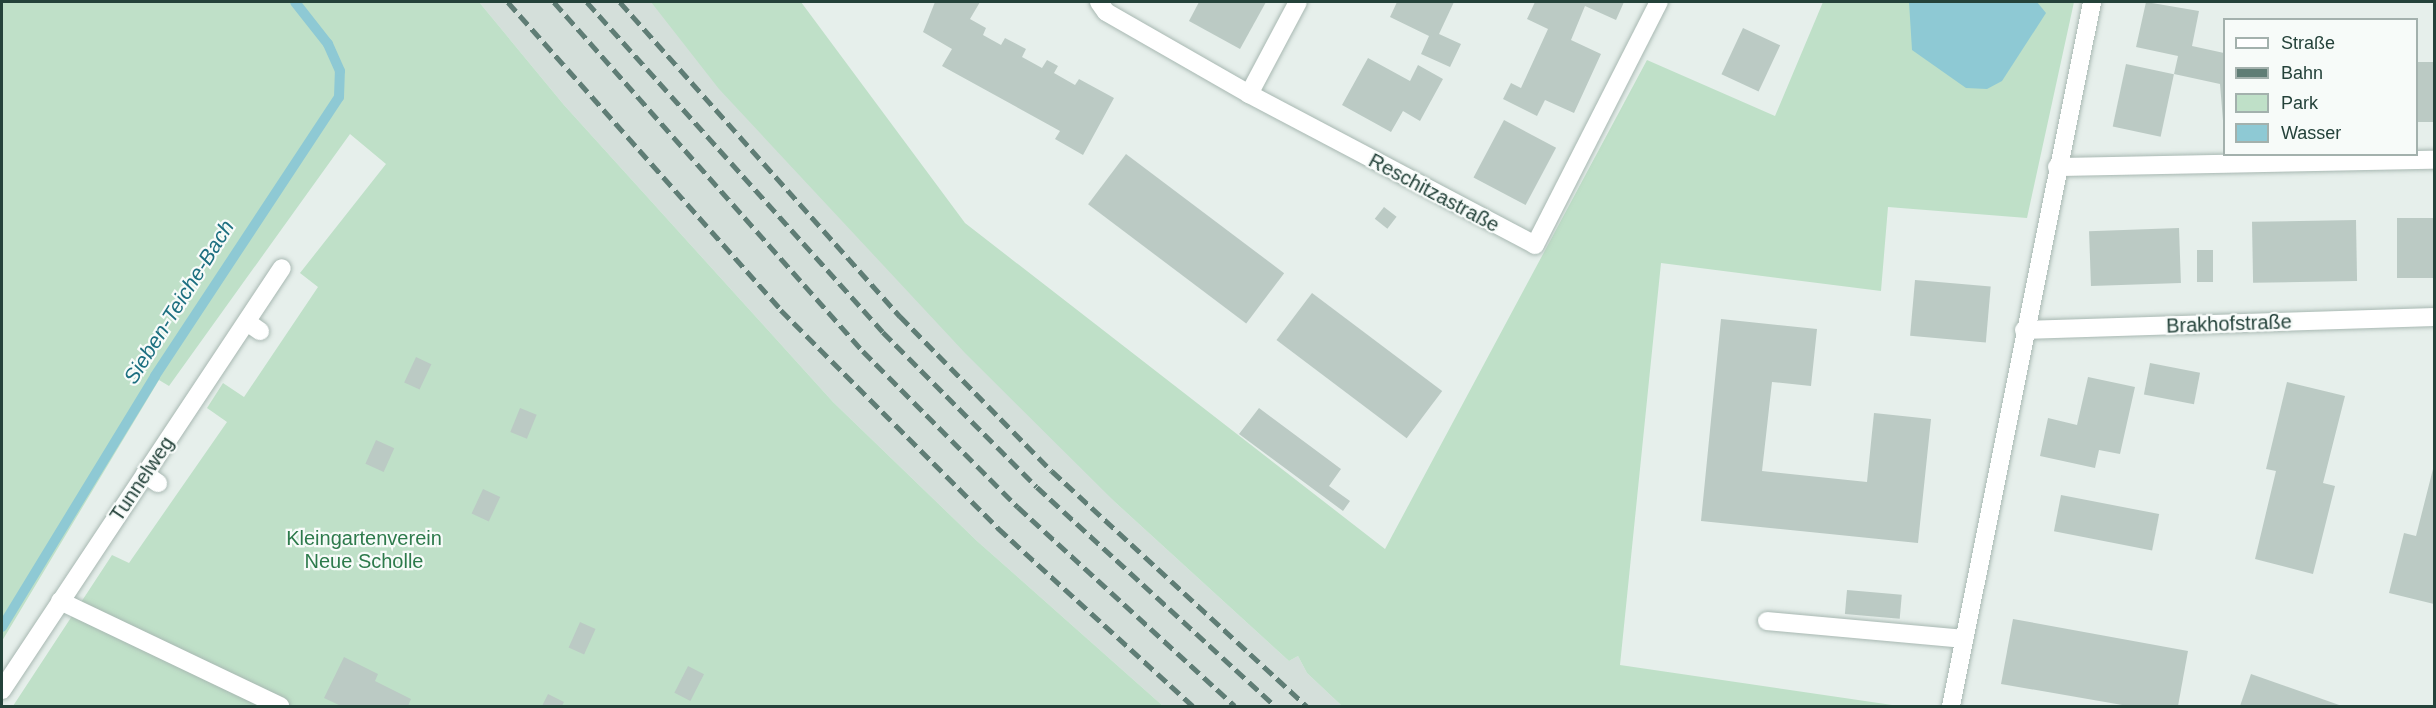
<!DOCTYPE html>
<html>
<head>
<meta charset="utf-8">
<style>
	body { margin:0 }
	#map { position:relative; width:2436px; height:708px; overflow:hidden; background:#e6efeb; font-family:Helvetica,sans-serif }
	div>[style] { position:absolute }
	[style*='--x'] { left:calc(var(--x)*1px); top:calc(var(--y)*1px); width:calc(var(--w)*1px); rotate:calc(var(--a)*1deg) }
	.built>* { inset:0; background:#d4dfda }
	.green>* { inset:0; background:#bfe0c8 }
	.water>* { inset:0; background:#8ec9d4 }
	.stream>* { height:10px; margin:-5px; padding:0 5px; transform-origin:5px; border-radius:5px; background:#8ec9d4 }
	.building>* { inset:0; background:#bbcac4; transform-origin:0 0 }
	.roads { filter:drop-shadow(0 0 2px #a8b8b2) drop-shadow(0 0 2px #a8b8b2) }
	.service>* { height:18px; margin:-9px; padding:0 9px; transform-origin:9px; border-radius:9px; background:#fff }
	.minor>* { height:18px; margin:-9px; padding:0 9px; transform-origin:9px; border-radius:9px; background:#fff }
	.rail>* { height:4.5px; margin-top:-2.25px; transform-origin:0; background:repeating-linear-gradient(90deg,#5f7d75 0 12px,transparent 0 18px) }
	span { translate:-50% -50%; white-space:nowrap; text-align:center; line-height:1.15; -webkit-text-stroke:4.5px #f7fbf9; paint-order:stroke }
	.street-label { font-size:20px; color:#24423a }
	.park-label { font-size:20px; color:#2d7a4b }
	.water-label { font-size:21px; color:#1c6f80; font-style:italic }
	.frame { position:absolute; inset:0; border:3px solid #24423a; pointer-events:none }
	.legend { position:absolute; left:2223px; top:18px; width:195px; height:138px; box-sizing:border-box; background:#f7fbf9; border:2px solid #a3b1ad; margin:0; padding:8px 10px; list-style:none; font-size:18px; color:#24423a }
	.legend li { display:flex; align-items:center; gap:12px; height:30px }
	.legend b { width:30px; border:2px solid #a3b1ad }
</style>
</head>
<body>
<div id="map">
	<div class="built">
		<i style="clip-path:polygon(479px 2px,735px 2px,1064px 445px,1116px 503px,1289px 661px,1298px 656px,1307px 673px,1342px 706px,1163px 706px,977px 541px,833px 402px,564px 105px)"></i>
	</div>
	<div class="green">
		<i style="clip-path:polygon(2px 2px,479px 2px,564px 105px,833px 402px,977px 541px,1163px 706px,13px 706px,112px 555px,129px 563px,227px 422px,207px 408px,223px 383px,244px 397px,318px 287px,300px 273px,386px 164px,350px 134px,169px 386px,159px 380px,2px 641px)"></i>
		<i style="clip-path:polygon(651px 2px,801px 2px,965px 223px,1385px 549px,1647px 60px,1775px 116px,1823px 2px,2074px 2px,2027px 218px,1888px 207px,1881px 291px,1661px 263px,1620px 665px,1899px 706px,1342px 706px,1307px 673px,1298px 656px,1289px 661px,1116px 503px,965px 353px,719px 89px)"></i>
	</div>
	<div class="water">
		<i style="clip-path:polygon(1909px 2px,2037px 2px,2046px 13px,2002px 81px,1987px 89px,1966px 88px,1912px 50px)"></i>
	</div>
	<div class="stream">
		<i style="--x:2;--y:627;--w:294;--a:-58.6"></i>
		<i style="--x:155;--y:376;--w:334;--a:-56.6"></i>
		<i style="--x:339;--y:97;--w:26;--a:-88"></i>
		<i style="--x:340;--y:71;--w:30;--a:-114"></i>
		<i style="--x:328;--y:44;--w:53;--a:-128.2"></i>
	</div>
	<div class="building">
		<i style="clip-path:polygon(935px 2px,980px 2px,970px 19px,986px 28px,983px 35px,1001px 45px,1005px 38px,1026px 49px,1022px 57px,1042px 68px,1047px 60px,1058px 66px,1054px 73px,1075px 85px,1079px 79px,1114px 98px,1083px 155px,1055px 139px,1060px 131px,942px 66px,952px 49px,923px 32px)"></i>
		<i style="clip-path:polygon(1199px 2px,1266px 2px,1240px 49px,1189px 21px)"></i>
		<i style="clip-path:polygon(1397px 2px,1454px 2px,1439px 34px,1461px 44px,1450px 67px,1421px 54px,1429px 36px,1390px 17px)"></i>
		<i style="clip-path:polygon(1535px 2px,1624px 2px,1616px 20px,1585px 6px,1571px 40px,1601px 54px,1574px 113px,1545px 100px,1537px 116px,1503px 99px,1511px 83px,1521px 88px,1548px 29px,1527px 19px)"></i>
		<i style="clip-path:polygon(2146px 2px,2199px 11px,2192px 46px,2224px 53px,2224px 133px,2220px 84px,2174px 74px,2178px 56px,2136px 47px)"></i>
		<i style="left:1743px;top:28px;width:41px;height:51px;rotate:25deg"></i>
		<i style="clip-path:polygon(1368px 58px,1410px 81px,1418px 65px,1443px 79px,1420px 121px,1403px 111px,1391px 132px,1342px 105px)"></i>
		<i style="left:2416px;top:62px;width:18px;height:60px"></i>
		<i style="left:2126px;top:64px;width:49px;height:64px;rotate:12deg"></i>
		<i style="left:1504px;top:120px;width:59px;height:65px;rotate:28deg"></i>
		<i style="left:1126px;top:154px;width:198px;height:63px;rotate:37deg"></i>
		<i style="left:1384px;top:207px;width:16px;height:15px;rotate:38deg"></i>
		<i style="left:2434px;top:218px;width:60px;height:37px;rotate:90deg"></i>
		<i style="left:2356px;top:220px;width:61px;height:104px;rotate:89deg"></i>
		<i style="left:2179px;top:228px;width:55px;height:90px;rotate:88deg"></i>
		<i style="left:2197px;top:250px;width:16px;height:32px"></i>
		<i style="left:1915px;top:280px;width:76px;height:56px;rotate:5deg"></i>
		<i style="left:1312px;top:293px;width:163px;height:59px;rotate:37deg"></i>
		<i style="clip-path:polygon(1721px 319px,1817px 329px,1811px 386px,1772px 382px,1762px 471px,1867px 482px,1874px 413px,1931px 419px,1918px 543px,1701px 521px)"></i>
		<i style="left:416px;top:357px;width:17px;height:28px;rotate:25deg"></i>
		<i style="left:2150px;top:363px;width:51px;height:32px;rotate:11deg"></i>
		<i style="clip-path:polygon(2088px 377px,2135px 387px,2120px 454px,2099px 450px,2095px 468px,2040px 456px,2048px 418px,2077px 425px)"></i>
		<i style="clip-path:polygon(2287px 382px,2345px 396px,2323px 483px,2335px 486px,2313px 574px,2255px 559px,2276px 471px,2266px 469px)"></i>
		<i style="left:520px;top:408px;width:18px;height:26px;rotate:22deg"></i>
		<i style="clip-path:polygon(1259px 408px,1341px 469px,1329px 486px,1350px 501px,1343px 511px,1239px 434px)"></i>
		<i style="left:376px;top:440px;width:20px;height:26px;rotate:24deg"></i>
		<i style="clip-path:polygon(2434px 465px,2434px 604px,2389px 593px,2404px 533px,2416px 536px)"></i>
		<i style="left:483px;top:489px;width:19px;height:27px;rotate:25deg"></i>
		<i style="left:2061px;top:495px;width:100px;height:37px;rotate:11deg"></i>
		<i style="left:1847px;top:590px;width:55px;height:24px;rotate:5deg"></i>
		<i style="clip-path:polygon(2013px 619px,2188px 651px,2178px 706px,2128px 706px,2001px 684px)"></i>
		<i style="left:580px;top:622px;width:17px;height:28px;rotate:24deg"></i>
		<i style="clip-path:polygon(344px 657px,378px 674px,375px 681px,411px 699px,408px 706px,341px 706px,324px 698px)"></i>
		<i style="left:688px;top:666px;width:18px;height:30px;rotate:27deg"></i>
		<i style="clip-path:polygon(2251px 674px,2342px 706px,2240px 706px)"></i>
		<i style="clip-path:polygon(548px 694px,564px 702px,562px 706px,542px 706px)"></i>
	</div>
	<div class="roads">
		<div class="service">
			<i style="--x:247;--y:322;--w:16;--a:35"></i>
			<i style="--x:145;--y:474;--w:16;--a:35"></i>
			<i style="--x:60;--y:601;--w:244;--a:25.5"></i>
			<i style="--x:1767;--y:621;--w:198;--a:5.2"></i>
		</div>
		<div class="minor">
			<i style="--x:1099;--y:2;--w:12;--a:55"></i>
			<i style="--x:1106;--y:12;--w:165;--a:29.8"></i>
			<i style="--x:1249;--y:94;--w:323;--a:27.8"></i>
			<i style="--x:1535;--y:245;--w:273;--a:-63"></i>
			<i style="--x:1249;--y:94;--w:104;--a:-62"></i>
			<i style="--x:2057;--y:167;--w:377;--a:-1.1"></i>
			<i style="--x:2024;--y:330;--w:410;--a:-1.8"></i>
			<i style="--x:2;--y:690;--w:506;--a:-56.44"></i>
			<i style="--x:1951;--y:706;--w:718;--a:-78.67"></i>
		</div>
	</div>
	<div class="rail">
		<i style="--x:508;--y:2;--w:412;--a:48.4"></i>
		<i style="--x:781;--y:310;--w:308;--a:45.1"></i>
		<i style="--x:998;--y:528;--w:264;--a:42.4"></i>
		<i style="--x:554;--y:2;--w:466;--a:48.5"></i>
		<i style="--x:863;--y:351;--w:220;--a:45.2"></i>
		<i style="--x:1018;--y:507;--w:294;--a:42.5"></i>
		<i style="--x:587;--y:2;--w:443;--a:48.1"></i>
		<i style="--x:883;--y:332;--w:218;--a:45.2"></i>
		<i style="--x:1037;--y:487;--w:323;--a:42.6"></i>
		<i style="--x:620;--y:2;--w:421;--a:48.3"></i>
		<i style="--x:900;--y:316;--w:217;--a:45.6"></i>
		<i style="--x:1052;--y:471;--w:347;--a:42.7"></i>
	</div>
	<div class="street-label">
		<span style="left:1434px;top:193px;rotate:28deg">Reschitzastraße</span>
		<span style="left:2229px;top:324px;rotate:-2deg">Brakhofstraße</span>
		<span style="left:142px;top:479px;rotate:-56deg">Tunnelweg</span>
	</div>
	<div class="park-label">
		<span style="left:364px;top:550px">Kleingartenverein<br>Neue Scholle</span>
	</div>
	<div class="water-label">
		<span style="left:179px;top:302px;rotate:-58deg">Sieben-Teiche-Bach</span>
	</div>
	<div class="frame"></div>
	<ul class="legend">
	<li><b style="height:8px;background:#fff"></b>Straße</li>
	<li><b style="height:8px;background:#5f7d75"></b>Bahn</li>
	<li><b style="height:16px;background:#bfe0c8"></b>Park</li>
	<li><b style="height:16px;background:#8ec9d4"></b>Wasser</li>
	</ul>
</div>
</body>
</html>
